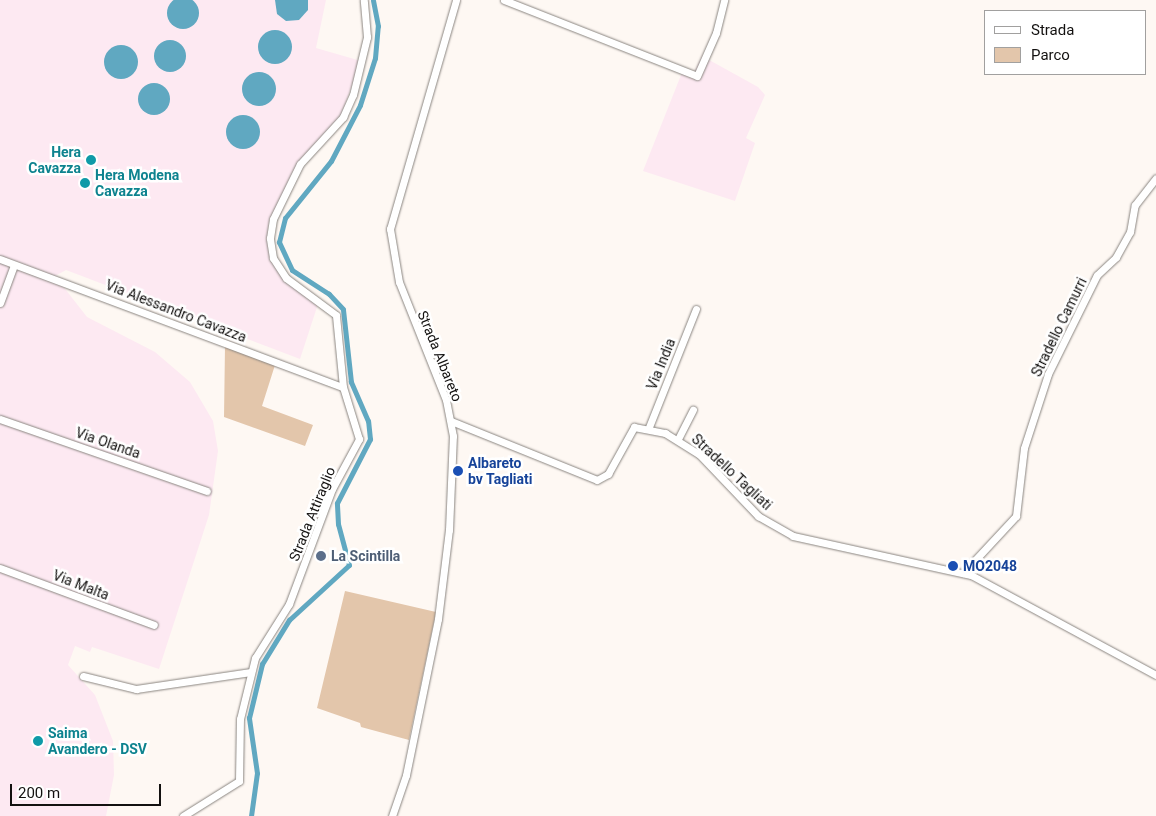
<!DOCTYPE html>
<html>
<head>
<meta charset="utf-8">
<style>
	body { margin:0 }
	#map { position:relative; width:1156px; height:816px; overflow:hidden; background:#fef8f3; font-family:Roboto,sans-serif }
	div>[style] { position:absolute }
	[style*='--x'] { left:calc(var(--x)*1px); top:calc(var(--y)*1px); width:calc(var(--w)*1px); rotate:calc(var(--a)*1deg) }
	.industrial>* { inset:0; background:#fde9f2 }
	.green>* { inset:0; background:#e3c6ab }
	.water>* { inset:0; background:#60a8c1 }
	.round { border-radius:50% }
	.canal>* { height:5px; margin:-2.5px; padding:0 2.5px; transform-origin:2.5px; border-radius:2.5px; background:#60a8c1 }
	.roads { filter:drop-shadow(0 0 1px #8a8580) drop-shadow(0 0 1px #8a8580) }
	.minor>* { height:7px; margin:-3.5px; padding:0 3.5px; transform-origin:3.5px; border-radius:3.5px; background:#fff }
	.dots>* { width:14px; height:14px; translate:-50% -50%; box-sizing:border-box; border:2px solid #fff; border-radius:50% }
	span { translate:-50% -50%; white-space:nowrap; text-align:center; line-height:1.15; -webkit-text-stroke:5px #fff; paint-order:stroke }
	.culture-label { font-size:14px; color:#0d838f; font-weight:700 }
	.right { translate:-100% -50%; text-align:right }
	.left { translate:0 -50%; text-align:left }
	.street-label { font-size:14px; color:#131110 }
	.transit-label { font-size:14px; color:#164399; font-weight:700 }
	.service-label { font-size:14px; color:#4e5e75; font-weight:700 }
	.legend { position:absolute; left:984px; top:10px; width:162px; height:65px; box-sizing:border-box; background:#fff; border:1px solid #a1a09f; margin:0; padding:6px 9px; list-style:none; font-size:15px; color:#131110 }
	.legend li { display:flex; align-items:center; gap:10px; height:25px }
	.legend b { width:25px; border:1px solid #a1a09f }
	.scale { position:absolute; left:10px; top:784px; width:151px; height:22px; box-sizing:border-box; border:2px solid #131110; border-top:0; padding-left:6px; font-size:15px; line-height:18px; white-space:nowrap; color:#131110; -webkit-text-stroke:4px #fff; paint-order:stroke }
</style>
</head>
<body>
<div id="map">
	<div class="industrial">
		<i style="clip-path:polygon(0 0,326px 0,316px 48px,361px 61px,341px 115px,296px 166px,269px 223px,267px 241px,280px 275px,319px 301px,300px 359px,66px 270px,55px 276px,87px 317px,155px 352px,190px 382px,213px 421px,218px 451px,209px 515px,159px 669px,92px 647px,90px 652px,75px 646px,68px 665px,95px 695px,113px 741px,114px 775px,106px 816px,0 816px)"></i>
		<i style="clip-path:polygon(702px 56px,758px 87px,765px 95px,746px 138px,755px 143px,735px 201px,643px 171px,683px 70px,694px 72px)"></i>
	</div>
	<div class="green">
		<i style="clip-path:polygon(225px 346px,275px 365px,262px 406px,313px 425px,305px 446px,224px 417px)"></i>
		<i style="clip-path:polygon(345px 591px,436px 612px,409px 740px,361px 727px,360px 723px,317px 708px)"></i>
	</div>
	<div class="water">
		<i class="round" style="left:167px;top:-3px;width:32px;height:32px"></i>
		<i style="clip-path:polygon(275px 0,308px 0,308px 10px,299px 20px,286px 21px,277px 14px)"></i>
		<i class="round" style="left:258px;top:30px;width:34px;height:34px"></i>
		<i class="round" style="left:154px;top:40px;width:32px;height:32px"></i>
		<i class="round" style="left:104px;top:45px;width:34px;height:34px"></i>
		<i class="round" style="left:242px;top:72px;width:34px;height:34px"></i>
		<i class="round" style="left:138px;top:83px;width:32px;height:32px"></i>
		<i class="round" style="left:226px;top:115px;width:34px;height:34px"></i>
	</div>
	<div class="canal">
		<i style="--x:251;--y:816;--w:43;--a:-82.1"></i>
		<i style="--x:257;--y:773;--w:56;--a:-98.3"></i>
		<i style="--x:249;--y:718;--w:56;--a:-76.5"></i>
		<i style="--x:262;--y:664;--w:52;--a:-58.5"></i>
		<i style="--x:289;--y:620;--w:81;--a:-42.5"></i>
		<i style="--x:349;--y:565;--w:42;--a:-105"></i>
		<i style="--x:338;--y:524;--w:21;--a:-93"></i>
		<i style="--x:337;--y:503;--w:72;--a:-62.7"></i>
		<i style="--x:370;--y:439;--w:18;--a:-96"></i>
		<i style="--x:368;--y:421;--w:43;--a:-113.6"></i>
		<i style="--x:351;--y:382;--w:73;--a:-96.3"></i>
		<i style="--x:343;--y:309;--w:21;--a:-133"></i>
		<i style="--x:329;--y:294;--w:44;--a:-147"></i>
		<i style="--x:292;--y:270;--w:31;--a:-115"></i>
		<i style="--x:279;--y:242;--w:25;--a:-76"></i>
		<i style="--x:285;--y:218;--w:73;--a:-51.1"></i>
		<i style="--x:331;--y:161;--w:63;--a:-62.6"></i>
		<i style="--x:360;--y:105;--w:49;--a:-72.3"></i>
		<i style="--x:375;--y:58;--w:32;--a:-85"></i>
		<i style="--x:378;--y:26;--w:26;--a:-101"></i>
	</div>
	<div class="roads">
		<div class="minor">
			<i style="--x:504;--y:0;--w:207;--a:21.5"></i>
			<i style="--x:697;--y:76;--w:47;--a:-66.2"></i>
			<i style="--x:716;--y:33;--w:34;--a:-76"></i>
			<i style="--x:0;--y:259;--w:366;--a:20.5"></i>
			<i style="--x:0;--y:303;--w:40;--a:-69.8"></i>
			<i style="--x:0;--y:419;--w:219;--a:19.2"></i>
			<i style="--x:451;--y:421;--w:157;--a:22"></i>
			<i style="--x:597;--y:480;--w:13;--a:-29"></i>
			<i style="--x:608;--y:474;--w:54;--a:-61"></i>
			<i style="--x:634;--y:427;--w:32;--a:11"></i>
			<i style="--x:665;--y:433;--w:40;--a:32"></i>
			<i style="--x:699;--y:454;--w:86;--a:46.4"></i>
			<i style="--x:758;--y:516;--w:40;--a:29.7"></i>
			<i style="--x:793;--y:536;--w:182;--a:12.4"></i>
			<i style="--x:971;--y:575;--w:210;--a:28.4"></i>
			<i style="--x:649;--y:427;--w:127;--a:-68.3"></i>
			<i style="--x:678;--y:439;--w:33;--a:-63"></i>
			<i style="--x:0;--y:568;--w:164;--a:20.3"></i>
			<i style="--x:963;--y:573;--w:78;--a:-47.1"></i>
			<i style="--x:1016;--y:516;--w:68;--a:-83.3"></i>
			<i style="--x:1024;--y:448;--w:78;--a:-72"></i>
			<i style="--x:1048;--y:374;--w:110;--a:-63.7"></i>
			<i style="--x:1097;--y:275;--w:26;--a:-43"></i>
			<i style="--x:1116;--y:257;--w:29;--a:-61"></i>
			<i style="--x:1130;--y:232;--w:27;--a:-80"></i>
			<i style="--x:1135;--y:205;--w:34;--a:-52"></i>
			<i style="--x:83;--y:676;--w:55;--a:13.8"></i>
			<i style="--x:136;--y:689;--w:116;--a:-8.4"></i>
			<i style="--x:183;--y:816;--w:66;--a:-32"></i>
			<i style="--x:239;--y:781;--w:62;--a:-89.1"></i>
			<i style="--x:240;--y:719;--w:63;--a:-76.2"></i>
			<i style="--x:255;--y:658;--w:64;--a:-57.8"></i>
			<i style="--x:289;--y:604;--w:123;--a:-69.5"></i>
			<i style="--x:332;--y:489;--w:57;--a:-61.6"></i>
			<i style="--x:359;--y:439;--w:54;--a:-107.1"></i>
			<i style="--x:343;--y:387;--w:72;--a:-95.6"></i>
			<i style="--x:336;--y:315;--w:62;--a:-143.5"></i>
			<i style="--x:286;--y:278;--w:24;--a:-123"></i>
			<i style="--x:273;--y:258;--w:20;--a:-99"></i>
			<i style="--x:270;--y:238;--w:19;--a:-81"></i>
			<i style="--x:273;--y:219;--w:61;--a:-63.9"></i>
			<i style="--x:300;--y:164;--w:64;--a:-47.5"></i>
			<i style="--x:343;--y:117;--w:24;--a:-66"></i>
			<i style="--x:353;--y:95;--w:60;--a:-76.4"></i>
			<i style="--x:367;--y:37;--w:37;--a:-95"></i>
			<i style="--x:392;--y:816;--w:43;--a:-71.1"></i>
			<i style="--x:406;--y:775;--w:159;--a:-78.4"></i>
			<i style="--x:438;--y:619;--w:90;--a:-83"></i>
			<i style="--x:449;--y:530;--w:94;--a:-87.6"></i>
			<i style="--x:453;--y:436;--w:37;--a:-101"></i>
			<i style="--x:446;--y:400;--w:127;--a:-111.7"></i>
			<i style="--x:399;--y:282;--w:54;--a:-99.6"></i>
			<i style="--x:390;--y:229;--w:238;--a:-73.9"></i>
		</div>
	</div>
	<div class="dots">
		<i style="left:91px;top:160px;background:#0f9aa8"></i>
		<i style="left:85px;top:183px;background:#0f9aa8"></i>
		<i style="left:458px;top:471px;background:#1a4fb4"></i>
		<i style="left:321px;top:556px;background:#5c6f8a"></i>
		<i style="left:953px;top:566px;background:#1a4fb4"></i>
		<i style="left:38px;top:741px;background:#0f9aa8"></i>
	</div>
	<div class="culture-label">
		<span class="right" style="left:81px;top:160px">Hera<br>Cavazza</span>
		<span class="left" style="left:95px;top:183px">Hera Modena<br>Cavazza</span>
		<span class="left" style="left:48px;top:741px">Saima<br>Avandero - DSV</span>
	</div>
	<div class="street-label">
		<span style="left:176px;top:311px;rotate:21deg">Via Alessandro Cavazza</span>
		<span style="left:1059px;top:327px;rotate:-64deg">Stradello Camurri</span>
		<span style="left:440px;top:356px;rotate:68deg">Strada Albareto</span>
		<span style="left:661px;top:364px;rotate:-68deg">Via India</span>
		<span style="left:108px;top:443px;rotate:19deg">Via Olanda</span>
		<span style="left:732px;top:472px;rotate:43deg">Stradello Tagliati</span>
		<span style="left:312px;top:514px;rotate:-68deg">Strada Attiraglio</span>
		<span style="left:81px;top:585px;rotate:21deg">Via Malta</span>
	</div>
	<div class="transit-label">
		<span class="left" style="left:468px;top:471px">Albareto<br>bv Tagliati</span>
		<span class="left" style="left:963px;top:566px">MO2048</span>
	</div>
	<div class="service-label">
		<span class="left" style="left:331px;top:556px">La Scintilla</span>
	</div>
	<ul class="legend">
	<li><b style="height:6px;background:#fff"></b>Strada</li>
	<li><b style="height:14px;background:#e3c6ab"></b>Parco</li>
	</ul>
	<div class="scale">200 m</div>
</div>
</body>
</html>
